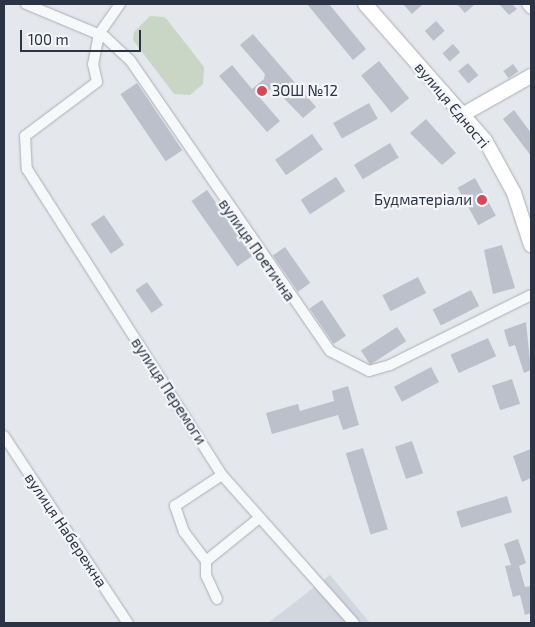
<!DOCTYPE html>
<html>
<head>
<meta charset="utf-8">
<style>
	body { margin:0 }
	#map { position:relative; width:535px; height:627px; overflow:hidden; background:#e4e7ec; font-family:"Exo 2",sans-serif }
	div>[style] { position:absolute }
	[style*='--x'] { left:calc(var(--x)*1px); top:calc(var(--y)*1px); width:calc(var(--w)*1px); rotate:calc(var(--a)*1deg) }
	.built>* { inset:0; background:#d2d6de }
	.green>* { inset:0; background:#c9d6c5 }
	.building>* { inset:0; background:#bbc0ca; transform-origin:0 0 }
	.roads { filter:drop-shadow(0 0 1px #a9aeb7) drop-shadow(0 0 1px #a9aeb7) }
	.street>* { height:10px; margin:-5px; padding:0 5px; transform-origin:5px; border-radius:5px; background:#f7f8fa }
	.secondary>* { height:14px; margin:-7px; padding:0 7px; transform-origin:7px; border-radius:7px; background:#fff }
	.dots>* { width:14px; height:14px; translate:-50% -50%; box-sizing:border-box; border:2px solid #f4f6f9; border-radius:50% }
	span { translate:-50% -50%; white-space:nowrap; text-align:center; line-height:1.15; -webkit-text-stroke:4.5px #f4f6f9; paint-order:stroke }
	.poi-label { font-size:15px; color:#2b3445 }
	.left { translate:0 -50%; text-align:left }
	.right { translate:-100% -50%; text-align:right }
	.street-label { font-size:15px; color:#2b3445 }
	.frame { position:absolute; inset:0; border:5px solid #2b3445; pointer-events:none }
	.scale { position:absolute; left:20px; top:30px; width:121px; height:22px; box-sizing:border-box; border:2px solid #2b3445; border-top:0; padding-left:6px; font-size:15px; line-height:18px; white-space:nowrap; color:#2b3445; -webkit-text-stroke:4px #f4f6f9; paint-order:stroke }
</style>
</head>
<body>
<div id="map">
	<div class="built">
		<i style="clip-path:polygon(330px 575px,370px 623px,268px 623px)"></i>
	</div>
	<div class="green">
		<i style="clip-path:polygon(150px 16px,165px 17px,204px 67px,203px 84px,190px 95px,174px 94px,133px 40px,134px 32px)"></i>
	</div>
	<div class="building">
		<i style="clip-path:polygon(307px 4px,329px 4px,366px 49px,353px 60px)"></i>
		<i style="clip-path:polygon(403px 4px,423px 4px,412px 14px)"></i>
		<i style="clip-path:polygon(457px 4px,475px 4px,465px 13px)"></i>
		<i style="clip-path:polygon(499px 4px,512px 4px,517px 9px,509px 15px)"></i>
		<i style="left:436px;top:21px;width:13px;height:15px;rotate:48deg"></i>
		<i style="clip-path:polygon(253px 34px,316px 107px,303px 118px,273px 87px,260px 98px,280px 121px,267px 132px,219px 76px,232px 65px,252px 89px,264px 79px,265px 74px,240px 45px)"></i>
		<i style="left:453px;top:44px;width:11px;height:14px;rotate:49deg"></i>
		<i style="left:379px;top:61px;width:48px;height:23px;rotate:51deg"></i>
		<i style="left:468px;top:63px;width:16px;height:13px;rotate:50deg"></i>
		<i style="left:513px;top:64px;width:9px;height:12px;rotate:54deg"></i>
		<i style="left:137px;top:83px;width:81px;height:20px;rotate:56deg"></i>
		<i style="left:369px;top:103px;width:18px;height:41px;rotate:61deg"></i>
		<i style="clip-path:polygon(514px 110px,531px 133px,531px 156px,503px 119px)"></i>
		<i style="clip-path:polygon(426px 119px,456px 153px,442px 165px,410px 133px)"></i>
		<i style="left:312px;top:134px;width:19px;height:45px;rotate:55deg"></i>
		<i style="left:390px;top:143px;width:17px;height:42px;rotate:59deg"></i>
		<i style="left:336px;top:177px;width:17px;height:42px;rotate:57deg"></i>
		<i style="left:475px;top:178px;width:43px;height:20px;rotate:61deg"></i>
		<i style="left:207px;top:190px;width:80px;height:19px;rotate:55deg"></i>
		<i style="left:104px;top:215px;width:36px;height:16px;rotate:56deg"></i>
		<i style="clip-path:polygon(502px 245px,515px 288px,493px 294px,484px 250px)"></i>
		<i style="left:285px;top:247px;width:44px;height:15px;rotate:55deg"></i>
		<i style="left:418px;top:277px;width:18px;height:40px;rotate:63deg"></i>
		<i style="left:147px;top:282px;width:28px;height:14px;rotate:55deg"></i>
		<i style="left:471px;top:290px;width:18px;height:43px;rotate:63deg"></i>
		<i style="left:322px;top:300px;width:43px;height:15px;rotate:56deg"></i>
		<i style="clip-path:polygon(526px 322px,531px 370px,524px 373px,515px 345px,509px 347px,504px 330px)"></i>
		<i style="left:397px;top:327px;width:17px;height:43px;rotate:57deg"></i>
		<i style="left:488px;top:338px;width:20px;height:41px;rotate:66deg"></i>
		<i style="left:431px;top:367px;width:17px;height:42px;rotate:62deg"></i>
		<i style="left:512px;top:379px;width:26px;height:21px;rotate:72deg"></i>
		<i style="clip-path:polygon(348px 386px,359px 425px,343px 430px,338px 415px,272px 434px,266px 413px,298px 404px,300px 411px,334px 401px,332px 391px)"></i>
		<i style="left:412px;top:441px;width:34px;height:18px;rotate:71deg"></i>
		<i style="left:363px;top:448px;width:85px;height:18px;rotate:73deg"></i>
		<i style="clip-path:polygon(531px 449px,531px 478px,522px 482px,513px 456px)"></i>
		<i style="left:507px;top:496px;width:17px;height:53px;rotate:73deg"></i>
		<i style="clip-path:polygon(518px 539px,526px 563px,519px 566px,525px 587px,531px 586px,531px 613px,525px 615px,520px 595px,513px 597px,505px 566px,511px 565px,504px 544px)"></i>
	</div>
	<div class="roads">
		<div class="street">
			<i style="--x:26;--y:4;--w:86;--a:22.7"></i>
			<i style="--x:105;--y:37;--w:34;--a:43"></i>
			<i style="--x:130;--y:60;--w:353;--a:55.5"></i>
			<i style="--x:330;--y:351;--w:44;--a:27.1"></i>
			<i style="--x:369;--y:371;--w:22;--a:-16"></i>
			<i style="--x:390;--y:365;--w:157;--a:-26.4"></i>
			<i style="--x:120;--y:4;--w:37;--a:125"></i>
			<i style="--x:99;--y:34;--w:31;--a:101"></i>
			<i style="--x:93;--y:64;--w:18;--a:77"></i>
			<i style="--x:97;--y:82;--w:90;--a:143.1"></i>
			<i style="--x:25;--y:136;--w:33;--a:87"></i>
			<i style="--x:27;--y:169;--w:363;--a:57.5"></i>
			<i style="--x:222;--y:475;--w:198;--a:48.3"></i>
			<i style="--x:527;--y:4;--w:6;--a:51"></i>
			<i style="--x:4;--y:436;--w:224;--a:56.5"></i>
			<i style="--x:206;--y:561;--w:67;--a:-38.9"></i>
			<i style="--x:217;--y:599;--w:26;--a:-115"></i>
			<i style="--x:206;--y:575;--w:14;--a:-90"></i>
			<i style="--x:206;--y:561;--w:36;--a:-127"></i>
			<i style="--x:184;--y:532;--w:28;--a:-109"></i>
			<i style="--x:175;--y:506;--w:56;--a:-33.4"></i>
		</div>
		<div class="secondary">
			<i style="--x:365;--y:4;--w:181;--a:48.6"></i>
			<i style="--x:485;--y:140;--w:60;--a:61.3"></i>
			<i style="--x:514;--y:193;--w:55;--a:71.9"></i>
			<i style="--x:462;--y:115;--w:79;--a:-29.5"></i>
		</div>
	</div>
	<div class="dots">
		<i style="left:262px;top:91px;background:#d1495b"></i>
		<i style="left:482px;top:200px;background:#d1495b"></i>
	</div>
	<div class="poi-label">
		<span class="left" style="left:272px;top:91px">ЗОШ №12</span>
		<span class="right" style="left:472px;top:200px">Будматеріали</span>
	</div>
	<div class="street-label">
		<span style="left:452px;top:105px;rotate:50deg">вулиця Єдності</span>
		<span style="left:257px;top:250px;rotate:55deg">вулиця Поетична</span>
		<span style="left:169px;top:391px;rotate:57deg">вулиця Перемоги</span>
		<span style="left:66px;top:530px;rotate:56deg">вулиця Набережна</span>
	</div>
	<div class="frame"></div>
	<div class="scale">100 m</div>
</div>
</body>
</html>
